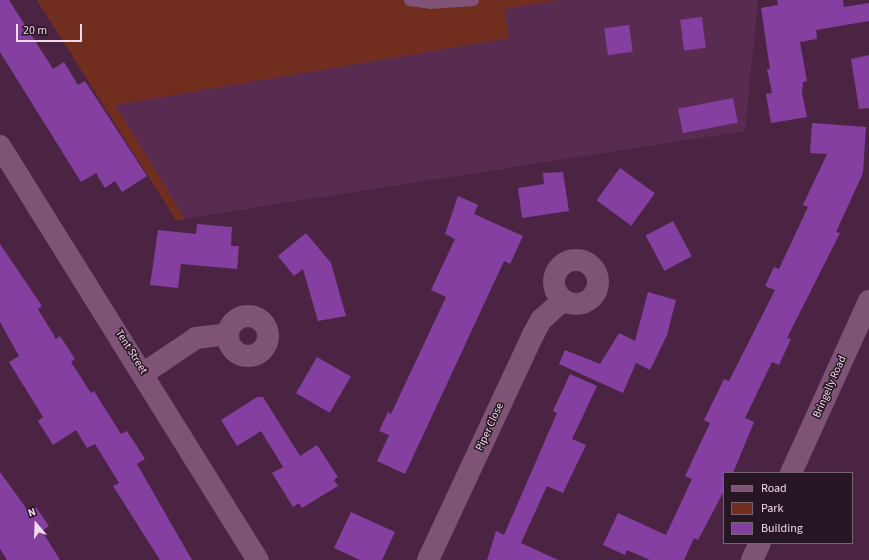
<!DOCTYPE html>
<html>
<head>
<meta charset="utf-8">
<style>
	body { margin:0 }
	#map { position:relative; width:869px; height:560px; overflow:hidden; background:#4b2443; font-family:"Source Sans 3",sans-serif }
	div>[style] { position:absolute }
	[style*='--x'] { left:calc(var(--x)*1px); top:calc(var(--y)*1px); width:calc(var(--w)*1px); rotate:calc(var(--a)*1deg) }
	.built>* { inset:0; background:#592b50 }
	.green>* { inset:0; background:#712e1e }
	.building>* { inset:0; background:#843fa1; transform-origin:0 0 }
	.service>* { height:11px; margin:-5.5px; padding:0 5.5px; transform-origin:5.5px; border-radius:5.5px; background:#7e5375 }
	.minor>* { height:22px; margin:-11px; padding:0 11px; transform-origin:11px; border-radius:11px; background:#7e5375 }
	.minor>.ring { margin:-11px; padding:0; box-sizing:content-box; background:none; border:22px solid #7e5375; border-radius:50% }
	.secondary>* { height:22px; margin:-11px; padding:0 11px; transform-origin:11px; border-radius:11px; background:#7e5375 }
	span { translate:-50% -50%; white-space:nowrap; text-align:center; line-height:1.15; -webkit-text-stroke:3px #261523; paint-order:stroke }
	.street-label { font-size:11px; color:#f3d9ec }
	.legend { position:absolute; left:723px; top:472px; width:130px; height:72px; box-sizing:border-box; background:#261523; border:1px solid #786373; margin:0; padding:5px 7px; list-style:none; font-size:12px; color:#f3d9ec }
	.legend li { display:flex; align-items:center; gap:8px; height:20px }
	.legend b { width:20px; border:1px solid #786373 }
	.north { position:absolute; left:16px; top:504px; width:40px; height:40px; -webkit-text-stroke:3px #261523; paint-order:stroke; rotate:341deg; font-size:11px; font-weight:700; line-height:16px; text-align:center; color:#f3d9ec }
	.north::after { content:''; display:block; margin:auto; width:14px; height:18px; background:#f3d9ec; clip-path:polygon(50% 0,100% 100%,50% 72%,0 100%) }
	.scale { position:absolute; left:16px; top:24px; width:66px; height:18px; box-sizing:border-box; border:2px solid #f3d9ec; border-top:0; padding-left:5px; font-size:12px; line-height:14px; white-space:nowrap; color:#f3d9ec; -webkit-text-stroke:3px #261523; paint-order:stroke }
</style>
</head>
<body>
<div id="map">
	<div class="built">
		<i style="clip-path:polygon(37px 0,758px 0,745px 131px,176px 220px)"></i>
	</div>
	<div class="green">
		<i style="clip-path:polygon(37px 0,558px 0,504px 9px,509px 38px,115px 105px,185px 219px,176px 220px)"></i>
	</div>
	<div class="building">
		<i style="clip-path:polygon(0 0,9px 0,53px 69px,64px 62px,78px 85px,85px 81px,147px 176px,122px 192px,115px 181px,105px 188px,96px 173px,81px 182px,0 52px)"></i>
		<i style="clip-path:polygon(777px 0,843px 0,844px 7px,869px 3px,869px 21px,816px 30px,817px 39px,800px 42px,807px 81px,803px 82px,802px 93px,807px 117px,771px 123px,766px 94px,772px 93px,767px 69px,770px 69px,761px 8px,778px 5px)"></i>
		<i style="left:702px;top:17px;width:31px;height:22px;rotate:83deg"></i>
		<i style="left:629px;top:25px;width:27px;height:25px;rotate:82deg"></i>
		<i style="clip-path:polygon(869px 55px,869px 108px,859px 109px,851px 59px)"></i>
		<i style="left:733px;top:98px;width:25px;height:56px;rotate:79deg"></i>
		<i style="clip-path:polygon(812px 123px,866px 127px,863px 173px,836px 232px,840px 233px,787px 338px,791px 339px,779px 365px,772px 362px,745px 418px,754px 422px,733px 473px,724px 473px,724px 491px,698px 540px,694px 538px,684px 560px,650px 560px,627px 550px,625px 555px,603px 545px,618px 513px,666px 535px,692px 479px,685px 476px,710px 423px,704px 420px,724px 379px,729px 381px,775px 290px,765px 286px,774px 267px,779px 269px,808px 207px,803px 205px,827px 154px,810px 153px)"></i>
		<i style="left:620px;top:168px;width:43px;height:40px;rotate:36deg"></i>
		<i style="clip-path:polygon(563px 172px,569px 211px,522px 218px,518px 188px,544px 184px,543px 173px)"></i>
		<i style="clip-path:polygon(458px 196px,478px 205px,474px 214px,523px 236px,510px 264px,504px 261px,405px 474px,377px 461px,389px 435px,379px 431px,388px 412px,391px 414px,446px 297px,431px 290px,455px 239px,445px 234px)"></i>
		<i style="left:673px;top:221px;width:40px;height:31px;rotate:62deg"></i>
		<i style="clip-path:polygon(197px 224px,232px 227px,231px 246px,239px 246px,237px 269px,181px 264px,178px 288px,150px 285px,158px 230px,196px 234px)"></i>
		<i style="clip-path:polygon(306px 233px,331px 263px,346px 316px,318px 321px,303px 269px,294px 276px,278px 256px)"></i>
		<i style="clip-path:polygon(0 244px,42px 306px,38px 309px,56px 339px,60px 336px,75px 359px,71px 362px,91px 393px,94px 391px,121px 434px,127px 431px,145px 459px,137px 464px,192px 560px,160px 560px,113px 486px,119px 483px,95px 444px,87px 448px,76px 430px,53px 445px,38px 421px,43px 417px,9px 362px,19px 356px,0 322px)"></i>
		<i style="clip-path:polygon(648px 292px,676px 300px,667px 335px,650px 370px,636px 363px,623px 393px,559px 364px,565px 350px,600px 364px,619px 333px,635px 341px)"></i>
		<i style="left:317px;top:357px;width:39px;height:42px;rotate:30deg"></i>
		<i style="clip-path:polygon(570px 374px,597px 386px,572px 439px,586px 445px,563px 493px,547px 486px,521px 543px,558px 560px,487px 560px,496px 531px,504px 535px,557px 413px,553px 411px)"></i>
		<i style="clip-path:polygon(257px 397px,263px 397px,300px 456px,317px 445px,338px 477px,334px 480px,338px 486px,302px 508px,299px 503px,293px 507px,272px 473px,283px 467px,261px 431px,237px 446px,221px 420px)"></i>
		<i style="clip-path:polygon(0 472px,29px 512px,36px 507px,49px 526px,42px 531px,60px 560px,7px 560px,0 549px)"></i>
		<i style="clip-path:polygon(351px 512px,395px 532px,382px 560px,360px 560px,334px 548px)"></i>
	</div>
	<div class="service">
		<i style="--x:409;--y:0;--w:21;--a:8"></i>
		<i style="--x:430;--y:3;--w:43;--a:-4"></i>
	</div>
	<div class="minor">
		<i style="--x:0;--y:146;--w:488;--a:58.1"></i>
		<i class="ring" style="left:554px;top:260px;width:22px;height:22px"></i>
		<i class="ring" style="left:228px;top:316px;width:18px;height:18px"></i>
		<i style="--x:144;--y:373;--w:63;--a:-33.9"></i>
		<i style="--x:196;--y:338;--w:32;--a:-7"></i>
		<i style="--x:428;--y:560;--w:248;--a:-65"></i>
		<i style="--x:533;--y:335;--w:17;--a:-62"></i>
		<i style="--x:541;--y:320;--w:30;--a:-42"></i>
	</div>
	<div class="secondary">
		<i style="--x:791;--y:473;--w:189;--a:-65.6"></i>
		<i style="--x:752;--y:560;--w:19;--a:-65"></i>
	</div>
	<div class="street-label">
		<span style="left:131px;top:352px;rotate:58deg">Tent Street</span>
		<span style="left:830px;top:387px;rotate:-66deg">Bringelly Road</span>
		<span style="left:490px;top:427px;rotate:-65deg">Piper Close</span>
	</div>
	<ul class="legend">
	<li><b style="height:5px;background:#7e5375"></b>Road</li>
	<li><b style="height:11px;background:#712e1e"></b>Park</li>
	<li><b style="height:11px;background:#843fa1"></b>Building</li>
	</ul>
	<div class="north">N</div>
	<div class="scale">20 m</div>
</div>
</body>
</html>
